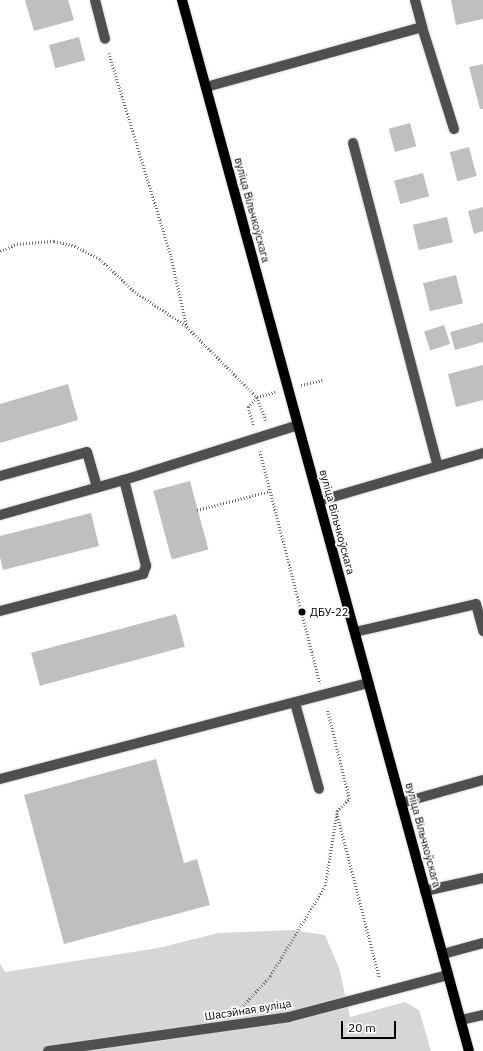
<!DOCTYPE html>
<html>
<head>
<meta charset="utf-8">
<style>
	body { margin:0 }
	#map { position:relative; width:483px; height:1051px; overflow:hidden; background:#fff; font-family:"IBM Plex Sans",sans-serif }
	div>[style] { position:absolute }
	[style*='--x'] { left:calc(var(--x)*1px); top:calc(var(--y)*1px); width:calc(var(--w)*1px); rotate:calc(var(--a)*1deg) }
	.green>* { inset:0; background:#d6d6d6 }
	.building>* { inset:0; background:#bfbfbf; transform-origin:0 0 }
	.path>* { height:2.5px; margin-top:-1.25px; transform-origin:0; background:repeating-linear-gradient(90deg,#717171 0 1px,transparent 0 3px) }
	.roads { filter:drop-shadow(0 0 1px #dbdbdb) drop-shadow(0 0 1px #dbdbdb) }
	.minor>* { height:10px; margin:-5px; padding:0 5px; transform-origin:5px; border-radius:5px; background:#4f4f4f }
	.major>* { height:10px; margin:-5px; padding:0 5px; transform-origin:5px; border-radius:5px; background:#000 }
	.dots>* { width:11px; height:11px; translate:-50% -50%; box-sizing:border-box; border:2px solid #fff; border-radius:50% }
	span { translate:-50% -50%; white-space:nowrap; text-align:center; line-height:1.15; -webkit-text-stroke:3.5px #fff; paint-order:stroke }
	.street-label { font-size:11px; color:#000 }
	.poi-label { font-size:11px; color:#000 }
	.left { translate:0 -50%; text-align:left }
	.scale { position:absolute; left:341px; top:1021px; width:55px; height:18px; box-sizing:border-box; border:2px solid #000; border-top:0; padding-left:5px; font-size:12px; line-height:14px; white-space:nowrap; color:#000; -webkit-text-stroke:3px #fff; paint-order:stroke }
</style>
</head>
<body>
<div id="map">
	<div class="green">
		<i style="clip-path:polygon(292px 930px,325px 935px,339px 968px,350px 1017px,405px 1002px,419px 1010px,431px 1051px,0 1051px,0 963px,5px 972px,158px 948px,218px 933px)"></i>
	</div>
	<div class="building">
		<i style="clip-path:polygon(25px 0,68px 0,74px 20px,34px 31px)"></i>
		<i style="clip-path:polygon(451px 0,483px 0,483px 19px,456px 25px)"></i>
		<i style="left:79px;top:37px;width:24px;height:31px;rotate:75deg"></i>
		<i style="clip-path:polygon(483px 64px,483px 109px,480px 109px,469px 67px)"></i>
		<i style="left:410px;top:123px;width:24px;height:22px;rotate:75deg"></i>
		<i style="left:469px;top:147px;width:30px;height:20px;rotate:75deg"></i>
		<i style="left:423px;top:173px;width:24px;height:30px;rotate:75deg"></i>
		<i style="clip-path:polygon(483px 207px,483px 231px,474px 234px,468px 211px)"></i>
		<i style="left:447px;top:217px;width:26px;height:35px;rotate:77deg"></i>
		<i style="left:456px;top:275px;width:29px;height:34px;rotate:76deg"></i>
		<i style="clip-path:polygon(483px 323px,483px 342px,455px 350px,450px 332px)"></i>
		<i style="left:444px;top:325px;width:20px;height:21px;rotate:72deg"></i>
		<i style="clip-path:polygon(483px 365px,483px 400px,456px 407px,448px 374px)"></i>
		<i style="clip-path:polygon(68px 384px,78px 420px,0 443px,0 404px)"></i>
		<i style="left:190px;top:481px;width:71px;height:38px;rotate:75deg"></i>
		<i style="clip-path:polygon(91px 513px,99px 546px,3px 570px,0 557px,0 536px)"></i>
		<i style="left:176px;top:614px;width:34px;height:150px;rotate:75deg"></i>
		<i style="clip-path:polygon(156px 759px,184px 863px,197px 859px,210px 905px,64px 944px,24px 795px)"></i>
	</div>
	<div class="path">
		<i style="--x:109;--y:53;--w:212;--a:73"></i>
		<i style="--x:171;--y:256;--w:73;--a:77.3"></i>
		<i style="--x:187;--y:327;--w:99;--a:45"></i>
		<i style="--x:257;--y:397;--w:25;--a:69"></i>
		<i style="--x:0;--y:251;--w:18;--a:-22"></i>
		<i style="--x:17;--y:244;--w:37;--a:-5"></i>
		<i style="--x:54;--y:241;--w:22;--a:13"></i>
		<i style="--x:75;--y:246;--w:28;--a:27"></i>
		<i style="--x:100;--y:259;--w:48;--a:43.3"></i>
		<i style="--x:135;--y:292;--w:62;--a:33.2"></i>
		<i style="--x:301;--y:385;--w:22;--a:-13"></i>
		<i style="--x:253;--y:425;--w:19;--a:-106"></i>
		<i style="--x:248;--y:407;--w:13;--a:-48"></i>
		<i style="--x:257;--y:397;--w:19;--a:-16"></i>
		<i style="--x:260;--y:451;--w:240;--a:75.5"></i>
		<i style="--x:197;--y:510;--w:75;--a:-14.6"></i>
		<i style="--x:337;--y:813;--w:171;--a:75.5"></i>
		<i style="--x:239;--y:1010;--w:46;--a:-47.6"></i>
		<i style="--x:270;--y:976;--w:105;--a:-58.6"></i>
		<i style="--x:325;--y:886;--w:76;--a:-80.9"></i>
		<i style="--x:337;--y:811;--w:17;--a:-45"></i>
		<i style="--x:349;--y:799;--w:93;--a:-103.7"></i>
	</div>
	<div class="roads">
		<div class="minor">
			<i style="--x:95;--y:0;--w:40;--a:75.6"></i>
			<i style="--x:415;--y:0;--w:28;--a:75"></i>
			<i style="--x:206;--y:87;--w:224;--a:-15.5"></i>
			<i style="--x:422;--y:27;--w:107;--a:72.6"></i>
			<i style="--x:353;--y:143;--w:334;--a:75.3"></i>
			<i style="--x:0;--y:476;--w:90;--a:-15.4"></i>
			<i style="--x:87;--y:452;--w:37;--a:74"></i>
			<i style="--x:319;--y:501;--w:171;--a:-16.3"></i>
			<i style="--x:0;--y:515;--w:129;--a:-15.8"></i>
			<i style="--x:0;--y:611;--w:148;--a:-14.5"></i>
			<i style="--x:143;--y:574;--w:9;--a:-69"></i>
			<i style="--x:146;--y:566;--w:89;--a:-104.3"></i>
			<i style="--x:124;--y:480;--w:182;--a:-17.5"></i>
			<i style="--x:355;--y:632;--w:124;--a:-13"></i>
			<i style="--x:476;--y:604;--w:28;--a:75"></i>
			<i style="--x:295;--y:703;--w:89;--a:74.4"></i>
			<i style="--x:0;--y:779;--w:381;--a:-14.6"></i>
			<i style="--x:401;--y:803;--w:85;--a:-15.7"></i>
			<i style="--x:425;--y:891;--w:59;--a:-12.6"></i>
			<i style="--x:443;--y:954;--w:41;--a:-15.4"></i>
			<i style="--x:461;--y:1020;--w:23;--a:-13"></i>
			<i style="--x:48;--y:1051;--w:243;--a:-8"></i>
			<i style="--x:289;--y:1017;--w:164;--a:-14.8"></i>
		</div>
		<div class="major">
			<i style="--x:182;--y:0;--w:1089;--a:74.73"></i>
		</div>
	</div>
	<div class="dots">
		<i style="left:302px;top:612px;background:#000"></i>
	</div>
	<div class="street-label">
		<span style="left:252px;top:210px;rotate:75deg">вуліца Вільчкоўскага</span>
		<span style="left:337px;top:522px;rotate:75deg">вуліца Вільчкоўскага</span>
		<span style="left:423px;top:835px;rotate:75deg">вуліца Вільчкоўскага</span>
		<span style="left:248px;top:1010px;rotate:-9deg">Шасэйная вуліца</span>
	</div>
	<div class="poi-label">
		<span class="left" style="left:310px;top:612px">ДБУ-22</span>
	</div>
	<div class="scale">20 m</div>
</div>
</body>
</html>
